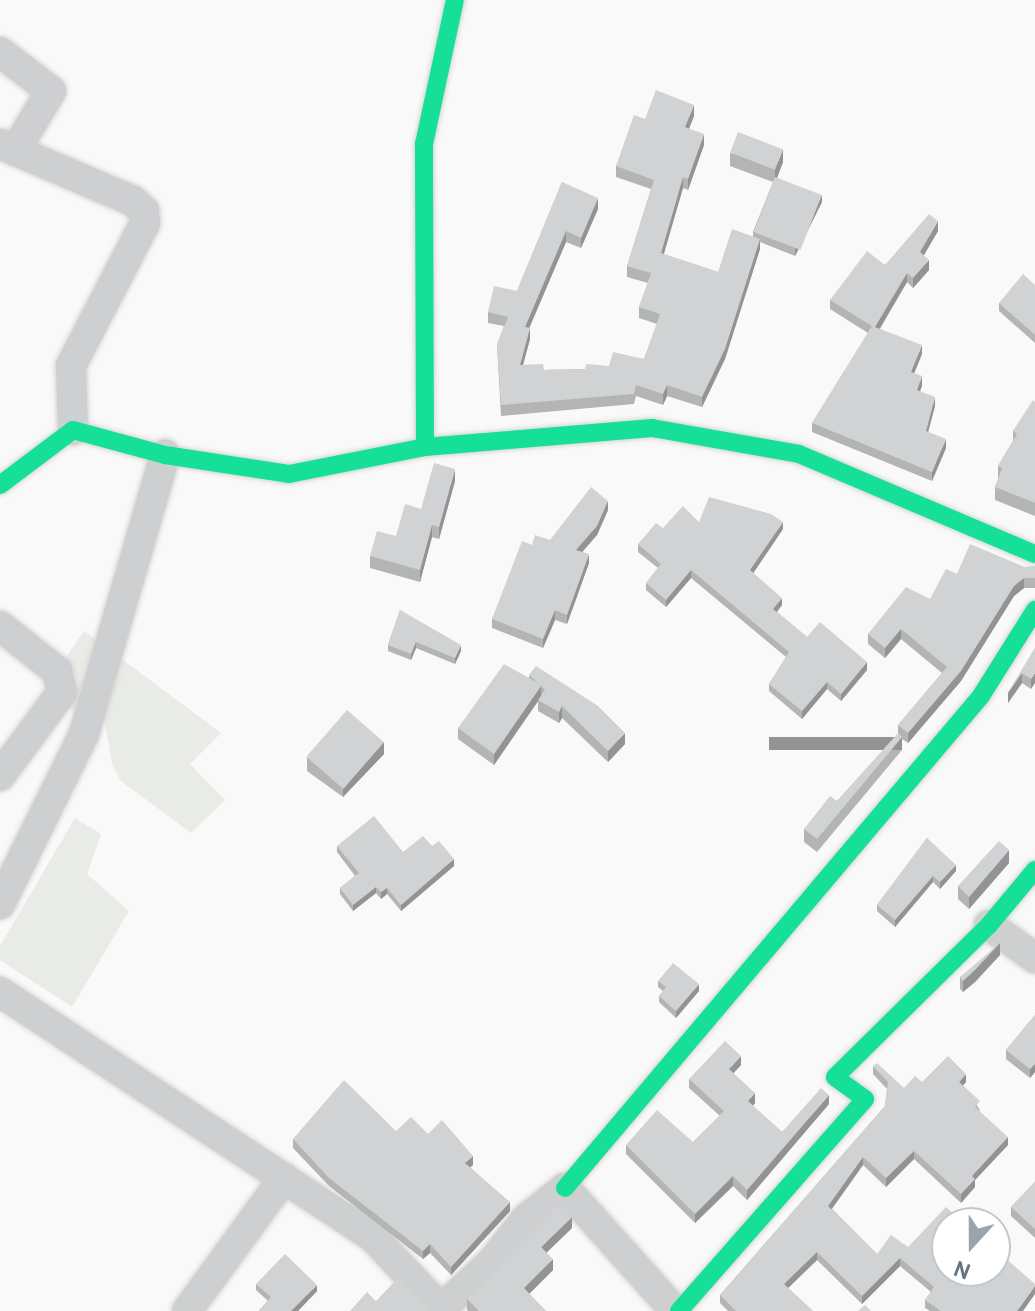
<!DOCTYPE html>
<html>
<head>
<meta charset="utf-8">
<style>
	body { margin:0 }
	#map { position:relative; width:1035px; height:1311px; overflow:hidden; background:#f9f9f9; font-family:Overpass,sans-serif }
	div>[style] { position:absolute }
	[style*='--x'] { left:calc(var(--x)*1px); top:calc(var(--y)*1px); width:calc(var(--w)*1px); rotate:calc(var(--a)*1deg) }
	.green>* { inset:0; background:#e8ebe6 }
	.roads { filter:drop-shadow(0 0 2px #d5d6d7) drop-shadow(0 0 2px #d5d6d7) }
	.street>* { height:30px; margin:-15px; padding:0 15px; transform-origin:15px; border-radius:15px; background:#cecfd0 }
	.fast>* { height:18px; margin:-9px; padding:0 9px; transform-origin:9px; border-radius:9px; background:#16e098 }
	.wall>* { inset:0; background:#b3b5b5 }
	.shaded-wall>* { inset:0; background:#929394; transform-origin:0 0 }
	.building>* { inset:0; background:#d0d2d3; transform-origin:0 0 }
	span { translate:-50% -50%; white-space:nowrap; text-align:center; line-height:1.15; -webkit-text-stroke:8px #fff; paint-order:stroke }
	.north { position:absolute; left:931px; top:1207px; width:80px; height:80px; box-sizing:border-box; background:#fff; border:2px solid #c1c8cd; border-radius:50%; rotate:201deg; font-size:22px; font-weight:700; line-height:32px; text-align:center; color:#657683 }
	.north::after { content:''; display:block; margin:auto; width:28px; height:36px; background:#99a4ac; clip-path:polygon(50% 0,100% 100%,50% 72%,0 100%) }
</style>
</head>
<body>
<div id="map">
	<div class="green">
		<i style="clip-path:polygon(84px 631px,221px 733px,190px 764px,225px 800px,191px 833px,121px 781px,112px 764px,104px 716px,71px 710px,57px 671px)"></i>
		<i style="clip-path:polygon(75px 818px,101px 834px,87px 874px,129px 911px,72px 1007px,0 960px,0 946px)"></i>
	</div>
	<div class="roads">
		<div class="street">
			<i style="--x:0;--y:52;--w:64;--a:37.4"></i>
			<i style="--x:51;--y:91;--w:70;--a:121"></i>
			<i style="--x:0;--y:144;--w:145;--a:23.2"></i>
			<i style="--x:133;--y:201;--w:15;--a:42"></i>
			<i style="--x:144;--y:211;--w:12;--a:85"></i>
			<i style="--x:145;--y:223;--w:161;--a:117.4"></i>
			<i style="--x:71;--y:366;--w:64;--a:88.2"></i>
			<i style="--x:0;--y:626;--w:73;--a:38.3"></i>
			<i style="--x:57;--y:671;--w:22;--a:77"></i>
			<i style="--x:62;--y:692;--w:104;--a:126.4"></i>
			<i style="--x:0;--y:904;--w:190;--a:-63.7"></i>
			<i style="--x:84;--y:734;--w:291;--a:-73.8"></i>
			<i style="--x:989;--y:925;--w:57;--a:35.7"></i>
			<i style="--x:0;--y:992;--w:445;--a:33.3"></i>
			<i style="--x:372;--y:1236;--w:103;--a:46.6"></i>
			<i style="--x:441;--y:1309;--w:69;--a:-42.7"></i>
			<i style="--x:492;--y:1262;--w:55;--a:-51.7"></i>
			<i style="--x:526;--y:1219;--w:50;--a:-38.5"></i>
			<i style="--x:565;--y:1188;--w:165;--a:48.2"></i>
			<i style="--x:187;--y:1311;--w:165;--a:-53.9"></i>
		</div>
		<div class="fast">
			<i style="--x:425;--y:447;--w:228;--a:-4.8"></i>
			<i style="--x:652;--y:428;--w:149;--a:10"></i>
			<i style="--x:799;--y:454;--w:256;--a:23"></i>
			<i style="--x:0;--y:485;--w:91;--a:-37"></i>
			<i style="--x:73;--y:430;--w:95;--a:15.2"></i>
			<i style="--x:165;--y:455;--w:125;--a:8.7"></i>
			<i style="--x:289;--y:474;--w:139;--a:-11.2"></i>
			<i style="--x:425;--y:447;--w:303;--a:-90.2"></i>
			<i style="--x:424;--y:144;--w:147;--a:-77.9"></i>
			<i style="--x:565;--y:1188;--w:644;--a:-49.78"></i>
			<i style="--x:981;--y:696;--w:102;--a:-57.9"></i>
			<i style="--x:679;--y:1311;--w:282;--a:-48.7"></i>
			<i style="--x:865;--y:1099;--w:37;--a:-144"></i>
			<i style="--x:835;--y:1077;--w:216;--a:-44.6"></i>
			<i style="--x:989;--y:925;--w:72;--a:-50.1"></i>
		</div>
	</div>
	<div class="wall">
		<i style="clip-path:polygon(694px 116px,689px 129px,704px 145px,688px 190px,683px 188px,663px 254px,718px 272px,753px 236px,753px 232px,773px 182px,730px 166px,730px 153px,783px 162px,777px 178px,822px 202px,795px 256px,760px 242px,760px 249px,725px 359px,702px 407px,667px 396px,663px 405px,636px 396px,634px 404px,501px 416px,497px 345px,504px 326px,488px 323px,488px 312px,517px 291px,562px 182px,598px 209px,581px 248px,566px 242px,529px 328px,530px 339px,523px 365px,544px 370px,585px 369px,609px 366px,644px 359px,657px 324px,639px 318px,639px 307px,648px 283px,627px 277px,627px 266px,651px 189px,616px 177px,616px 166px,645px 119px)"></i>
		<i style="clip-path:polygon(938px 231px,923px 256px,929px 270px,913px 288px,907px 282px,880px 329px,922px 354px,914px 373px,922px 386px,920px 391px,935px 406px,928px 432px,946px 448px,932px 481px,812px 432px,812px 423px,868px 333px,830px 309px,830px 300px)"></i>
		<i style="clip-path:polygon(1035px 285px,1035px 343px,999px 311px,999px 303px)"></i>
		<i style="clip-path:polygon(1035px 402px,1035px 516px,995px 500px,995px 487px,998px 479px,998px 466px,1013px 441px,1013px 431px)"></i>
		<i style="clip-path:polygon(455px 481px,439px 539px,432px 537px,420px 582px,370px 568px,370px 556px,396px 536px,421px 509px)"></i>
		<i style="clip-path:polygon(608px 510px,597px 535px,582px 552px,589px 563px,567px 624px,555px 620px,543px 648px,492px 628px,492px 619px,532px 545px,550px 540px)"></i>
		<i style="clip-path:polygon(699px 522px,783px 529px,753px 573px,782px 605px,777px 612px,807px 637px,867px 670px,841px 701px,827px 689px,802px 719px,769px 691px,769px 684px,786px 657px,691px 578px,666px 607px,646px 590px,646px 583px,658px 568px,638px 552px,638px 544px,663px 528px)"></i>
		<i style="clip-path:polygon(1035px 566px,1035px 588px,1024px 588px,1014px 596px,961px 681px,908px 743px,902px 739px,902px 750px,817px 852px,804px 842px,804px 829px,837px 801px,898px 734px,898px 725px,942px 673px,901px 639px,885px 658px,868px 644px,868px 634px,930px 599px,957px 574px)"></i>
		<i style="clip-path:polygon(400px 610px,461px 651px,455px 664px,416px 648px,411px 660px,388px 651px,388px 645px)"></i>
		<i style="clip-path:polygon(1035px 648px,1031px 689px,1022px 683px,1008px 703px,1008px 693px)"></i>
		<i style="clip-path:polygon(529px 675px,625px 744px,608px 762px,562px 718px,559px 723px,538px 711px,538px 700px,494px 765px,458px 739px,458px 728px,529px 678px)"></i>
		<i style="clip-path:polygon(384px 754px,343px 797px,307px 771px,307px 758px)"></i>
		<i style="clip-path:polygon(927px 838px,956px 871px,940px 889px,933px 882px,895px 927px,877px 911px,877px 905px)"></i>
		<i style="clip-path:polygon(337px 846px,403px 852px,432px 846px,454px 866px,401px 911px,387px 894px,381px 899px,376px 893px,353px 911px,340px 894px,340px 888px,355px 876px,337px 852px)"></i>
		<i style="clip-path:polygon(1009px 863px,969px 909px,958px 899px,958px 886px)"></i>
		<i style="clip-path:polygon(1000px 955px,975px 982px,963px 992px,960px 989px,960px 977px)"></i>
		<i style="clip-path:polygon(658px 981px,699px 991px,676px 1018px,659px 1002px,659px 996px,663px 991px,658px 987px)"></i>
		<i style="clip-path:polygon(1035px 1015px,1035px 1072px,1030px 1078px,1006px 1059px,1006px 1050px)"></i>
		<i style="clip-path:polygon(741px 1065px,733px 1073px,755px 1103px,753px 1106px,782px 1132px,829px 1104px,747px 1200px,733px 1186px,695px 1223px,626px 1154px,626px 1145px,693px 1142px,720px 1116px,689px 1088px,689px 1079px)"></i>
		<i style="clip-path:polygon(873px 1066px,904px 1088px,922px 1082px,966px 1082px,963px 1085px,980px 1110px,979px 1111px,1008px 1145px,975px 1180px,975px 1187px,961px 1203px,914px 1159px,886px 1187px,863px 1165px,832px 1209px,877px 1254px,908px 1247px,1023px 1311px,930px 1311px,925px 1308px,925px 1300px,931px 1292px,900px 1266px,862px 1304px,817px 1260px,788px 1288px,813px 1311px,728px 1311px,720px 1303px,720px 1295px,885px 1106px,887px 1089px,873px 1074px)"></i>
		<i style="clip-path:polygon(396px 1131px,428px 1134px,473px 1165px,470px 1167px,510px 1211px,451px 1275px,430px 1253px,423px 1259px,329px 1186px,293px 1148px,293px 1139px)"></i>
		<i style="clip-path:polygon(1035px 1182px,1035px 1238px,1011px 1216px,1011px 1207px)"></i>
		<i style="clip-path:polygon(572px 1228px,546px 1253px,553px 1270px,529px 1294px,546px 1311px,468px 1311px,467px 1310px,467px 1299px)"></i>
		<i style="clip-path:polygon(256px 1284px,317px 1291px,298px 1311px,259px 1311px,268px 1301px,256px 1290px)"></i>
	</div>
	<div class="shaded-wall">
		<i style="clip-path:polygon(694px 105px,694px 116px,685px 138px,685px 127px)"></i>
		<i style="clip-path:polygon(704px 134px,704px 145px,688px 190px,688px 179px)"></i>
		<i style="clip-path:polygon(783px 149px,783px 162px,775px 183px,775px 170px)"></i>
		<i style="clip-path:polygon(683px 177px,683px 188px,661px 264px,661px 253px)"></i>
		<i style="clip-path:polygon(822px 195px,822px 202px,795px 256px,795px 249px)"></i>
		<i style="clip-path:polygon(598px 198px,598px 209px,581px 248px,581px 238px)"></i>
		<i style="clip-path:polygon(938px 221px,938px 231px,920px 262px,920px 252px)"></i>
		<i style="clip-path:polygon(566px 231px,566px 242px,525px 338px,525px 327px)"></i>
		<i style="clip-path:polygon(760px 239px,760px 249px,725px 359px,702px 407px,702px 397px)"></i>
		<i style="clip-path:polygon(929px 260px,929px 270px,913px 288px,913px 278px)"></i>
		<i style="clip-path:polygon(907px 273px,907px 282px,875px 336px,875px 327px)"></i>
		<i style="clip-path:polygon(530px 328px,530px 339px,520px 376px,520px 365px)"></i>
		<i style="clip-path:polygon(922px 345px,922px 354px,911px 381px,911px 372px)"></i>
		<i style="clip-path:polygon(922px 376px,922px 386px,917px 399px,917px 390px)"></i>
		<i style="clip-path:polygon(667px 385px,667px 396px,663px 405px,663px 394px)"></i>
		<i style="clip-path:polygon(935px 397px,935px 406px,926px 440px,926px 431px)"></i>
		<i style="clip-path:polygon(946px 439px,946px 448px,932px 481px,932px 472px)"></i>
		<i style="clip-path:polygon(455px 469px,455px 481px,439px 539px,439px 527px)"></i>
		<i style="clip-path:polygon(608px 501px,608px 510px,597px 535px,576px 559px,576px 550px)"></i>
		<i style="clip-path:polygon(783px 522px,783px 529px,750px 578px,750px 570px)"></i>
		<i style="clip-path:polygon(432px 525px,432px 537px,420px 582px,420px 570px)"></i>
		<i style="clip-path:polygon(589px 554px,589px 563px,567px 624px,567px 615px)"></i>
		<i style="clip-path:polygon(691px 570px,691px 578px,666px 607px,666px 600px)"></i>
		<i style="clip-path:polygon(1024px 578px,1024px 588px,1014px 596px,961px 681px,908px 743px,908px 733px,1014px 586px)"></i>
		<i style="clip-path:polygon(782px 598px,782px 605px,773px 616px,773px 609px)"></i>
		<i style="clip-path:polygon(555px 610px,555px 620px,543px 648px,543px 639px)"></i>
		<i style="clip-path:polygon(901px 629px,901px 639px,885px 658px,885px 648px)"></i>
		<i style="clip-path:polygon(416px 642px,416px 648px,411px 660px,411px 654px)"></i>
		<i style="clip-path:polygon(461px 645px,461px 651px,455px 664px,455px 658px)"></i>
		<i style="clip-path:polygon(867px 662px,867px 670px,841px 701px,841px 694px)"></i>
		<i style="clip-path:polygon(1022px 673px,1022px 683px,1008px 703px,1008px 693px)"></i>
		<i style="clip-path:polygon(1035px 673px,1035px 683px,1031px 689px,1031px 679px)"></i>
		<i style="clip-path:polygon(827px 682px,827px 689px,802px 719px,802px 711px)"></i>
		<i style="clip-path:polygon(541px 686px,541px 697px,494px 765px,494px 754px)"></i>
		<i style="clip-path:polygon(562px 706px,562px 718px,559px 723px,559px 712px)"></i>
		<i style="clip-path:polygon(625px 733px,625px 744px,608px 762px,608px 751px)"></i>
		<i style="left:902px;top:737px;width:13px;height:133px;rotate:90deg"></i>
		<i style="clip-path:polygon(384px 742px,384px 754px,343px 797px,343px 785px)"></i>
		<i style="clip-path:polygon(1009px 850px,1009px 863px,969px 909px,969px 897px)"></i>
		<i style="clip-path:polygon(454px 859px,454px 866px,401px 911px,401px 905px)"></i>
		<i style="clip-path:polygon(956px 865px,956px 871px,940px 889px,940px 882px)"></i>
		<i style="clip-path:polygon(933px 876px,933px 882px,895px 927px,895px 920px)"></i>
		<i style="clip-path:polygon(376px 887px,376px 893px,353px 911px,353px 905px)"></i>
		<i style="clip-path:polygon(387px 888px,387px 894px,381px 899px,381px 892px)"></i>
		<i style="clip-path:polygon(1000px 943px,1000px 955px,975px 982px,963px 992px,963px 981px)"></i>
		<i style="clip-path:polygon(699px 984px,699px 991px,676px 1018px,676px 1011px)"></i>
		<i style="clip-path:polygon(741px 1056px,741px 1065px,729px 1078px,729px 1069px)"></i>
		<i style="clip-path:polygon(1035px 1064px,1035px 1072px,1030px 1078px,1030px 1069px)"></i>
		<i style="clip-path:polygon(966px 1074px,966px 1082px,959px 1090px,959px 1082px)"></i>
		<i style="clip-path:polygon(755px 1093px,755px 1103px,748px 1111px,748px 1101px)"></i>
		<i style="clip-path:polygon(829px 1095px,829px 1104px,747px 1200px,747px 1190px)"></i>
		<i style="clip-path:polygon(1008px 1137px,1008px 1145px,975px 1180px,975px 1187px,961px 1203px,961px 1194px,972px 1176px)"></i>
		<i style="clip-path:polygon(914px 1151px,914px 1159px,886px 1187px,886px 1178px)"></i>
		<i style="clip-path:polygon(473px 1156px,473px 1165px,465px 1172px,465px 1163px)"></i>
		<i style="clip-path:polygon(863px 1157px,863px 1165px,828px 1214px,828px 1206px)"></i>
		<i style="clip-path:polygon(733px 1176px,733px 1186px,695px 1223px,695px 1214px)"></i>
		<i style="clip-path:polygon(510px 1202px,510px 1211px,451px 1275px,451px 1267px)"></i>
		<i style="clip-path:polygon(572px 1217px,572px 1228px,541px 1258px,541px 1247px)"></i>
		<i style="clip-path:polygon(430px 1244px,430px 1253px,423px 1259px,423px 1251px)"></i>
		<i style="clip-path:polygon(817px 1252px,817px 1260px,784px 1292px,784px 1284px)"></i>
		<i style="clip-path:polygon(900px 1258px,900px 1266px,862px 1304px,862px 1296px)"></i>
		<i style="clip-path:polygon(553px 1259px,553px 1270px,524px 1299px,524px 1288px)"></i>
		<i style="clip-path:polygon(317px 1285px,317px 1291px,298px 1311px,291px 1311px)"></i>
		<i style="clip-path:polygon(1035px 1286px,1035px 1294px,1023px 1311px,1017px 1311px)"></i>
	</div>
	<div class="building">
		<i style="clip-path:polygon(656px 90px,694px 105px,685px 127px,704px 134px,688px 179px,683px 177px,661px 253px,718px 272px,732px 229px,760px 239px,725px 349px,702px 397px,667px 385px,663px 394px,636px 385px,634px 394px,501px 405px,497px 345px,508px 317px,488px 312px,494px 286px,517px 291px,562px 182px,598px 198px,581px 238px,566px 231px,525px 327px,530px 328px,520px 365px,543px 364px,544px 370px,585px 369px,586px 364px,609px 366px,613px 352px,644px 359px,660px 314px,639px 307px,651px 273px,627px 266px,654px 180px,616px 166px,634px 115px,645px 119px)"></i>
		<i style="left:738px;top:132px;width:48px;height:22px;rotate:21deg"></i>
		<i style="left:775px;top:177px;width:50px;height:59px;rotate:21deg"></i>
		<i style="clip-path:polygon(929px 214px,938px 221px,920px 252px,929px 260px,913px 278px,907px 273px,875px 327px,922px 345px,911px 372px,922px 376px,917px 390px,935px 397px,926px 431px,946px 439px,932px 472px,812px 423px,872px 326px,830px 300px,867px 251px,885px 265px)"></i>
		<i style="clip-path:polygon(1023px 274px,1035px 285px,1035px 335px,999px 303px)"></i>
		<i style="clip-path:polygon(1033px 400px,1035px 402px,1035px 503px,995px 487px,1002px 468px,998px 466px,1017px 434px,1013px 431px)"></i>
		<i style="clip-path:polygon(434px 463px,455px 469px,439px 527px,432px 525px,420px 570px,370px 556px,377px 531px,396px 536px,405px 504px,421px 509px)"></i>
		<i style="clip-path:polygon(591px 487px,608px 501px,597px 526px,576px 550px,589px 554px,567px 615px,555px 610px,543px 639px,492px 619px,522px 541px,532px 545px,535px 535px,550px 540px)"></i>
		<i style="clip-path:polygon(709px 497px,771px 514px,783px 522px,750px 570px,782px 598px,773px 609px,807px 637px,820px 622px,867px 662px,841px 694px,827px 682px,802px 711px,769px 684px,789px 652px,691px 570px,666px 600px,646px 583px,661px 564px,638px 544px,656px 523px,663px 528px,683px 506px,699px 522px)"></i>
		<i style="clip-path:polygon(970px 544px,1025px 567px,1035px 566px,1035px 578px,1024px 578px,1014px 586px,961px 671px,908px 733px,898px 725px,947px 667px,901px 629px,885px 648px,868px 634px,906px 587px,930px 599px,946px 569px,957px 574px)"></i>
		<i style="clip-path:polygon(400px 610px,461px 645px,455px 658px,416px 642px,411px 654px,388px 645px)"></i>
		<i style="clip-path:polygon(1035px 648px,1035px 673px,1031px 679px,1022px 673px,1008px 693px)"></i>
		<i style="clip-path:polygon(504px 664px,538px 683px,529px 675px,536px 666px,598px 706px,625px 733px,608px 751px,562px 706px,559px 712px,538px 700px,545px 690px,541px 686px,494px 754px,458px 728px)"></i>
		<i style="left:347px;top:710px;width:49px;height:62px;rotate:41deg"></i>
		<i style="clip-path:polygon(898px 733px,902px 737px,817px 839px,804px 829px,830px 796px,837px 801px)"></i>
		<i style="clip-path:polygon(374px 816px,403px 852px,423px 836px,432px 846px,439px 841px,454px 859px,401px 905px,387px 888px,381px 892px,376px 887px,353px 905px,340px 888px,359px 873px,337px 846px)"></i>
		<i style="clip-path:polygon(927px 838px,956px 865px,940px 882px,933px 876px,895px 920px,877px 905px)"></i>
		<i style="clip-path:polygon(999px 841px,1009px 850px,969px 897px,958px 886px)"></i>
		<i style="clip-path:polygon(1000px 943px,975px 970px,963px 981px,960px 977px)"></i>
		<i style="clip-path:polygon(673px 963px,699px 984px,676px 1011px,659px 996px,666px 987px,658px 981px)"></i>
		<i style="clip-path:polygon(1035px 1015px,1035px 1064px,1030px 1069px,1006px 1050px)"></i>
		<i style="clip-path:polygon(725px 1041px,741px 1056px,729px 1069px,755px 1093px,748px 1101px,782px 1132px,821px 1088px,829px 1095px,747px 1190px,733px 1176px,695px 1214px,626px 1145px,657px 1110px,693px 1142px,724px 1111px,689px 1079px)"></i>
		<i style="clip-path:polygon(948px 1056px,966px 1074px,959px 1082px,980px 1101px,975px 1107px,1008px 1137px,972px 1176px,975px 1179px,961px 1194px,914px 1151px,886px 1178px,863px 1157px,828px 1206px,877px 1254px,891px 1235px,908px 1247px,946px 1207px,964px 1223px,947px 1223px,947px 1271px,995px 1271px,995px 1249px,1035px 1284px,1035px 1286px,1017px 1311px,941px 1311px,925px 1300px,934px 1287px,900px 1258px,862px 1296px,817px 1252px,784px 1284px,813px 1311px,736px 1311px,720px 1295px,885px 1106px,888px 1082px,873px 1066px,877px 1063px,904px 1088px,915px 1076px,922px 1082px)"></i>
		<i style="clip-path:polygon(344px 1080px,396px 1131px,411px 1117px,428px 1134px,442px 1120px,473px 1156px,465px 1163px,510px 1202px,451px 1267px,430px 1244px,423px 1251px,329px 1178px,293px 1139px)"></i>
		<i style="clip-path:polygon(1035px 1182px,1035px 1229px,1011px 1207px)"></i>
		<i style="clip-path:polygon(560px 1204px,572px 1217px,541px 1247px,553px 1259px,524px 1288px,546px 1311px,479px 1311px,467px 1299px)"></i>
		<i style="clip-path:polygon(285px 1254px,317px 1285px,291px 1311px,260px 1311px,259px 1310px,271px 1297px,256px 1284px)"></i>
		<i style="clip-path:polygon(397px 1279px,429px 1311px,350px 1311px,367px 1292px,376px 1301px)"></i>
		<i style="clip-path:polygon(865px 1305px,871px 1311px,858px 1311px)"></i>
	</div>
	<div class="north">N</div>
</div>
</body>
</html>
